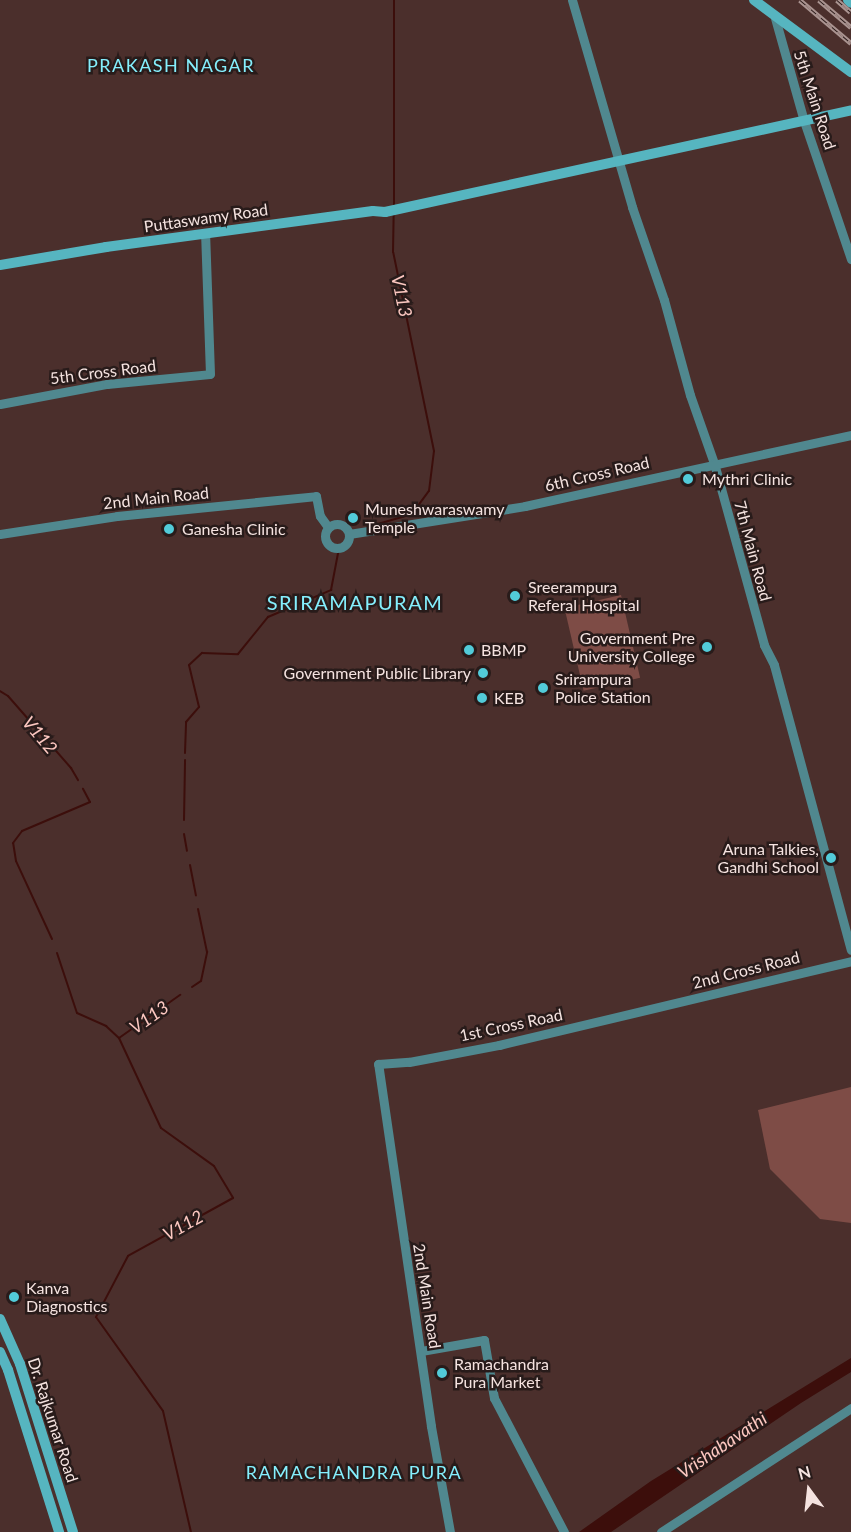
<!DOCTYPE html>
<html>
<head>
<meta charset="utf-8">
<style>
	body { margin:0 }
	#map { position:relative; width:851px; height:1532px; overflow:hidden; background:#4b2f2c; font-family:Lato,sans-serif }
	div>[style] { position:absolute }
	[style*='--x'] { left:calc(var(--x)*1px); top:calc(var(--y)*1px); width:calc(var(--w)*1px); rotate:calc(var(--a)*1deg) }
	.green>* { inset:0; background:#7e4c46; transform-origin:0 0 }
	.water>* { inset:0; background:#3c0e0b }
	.stream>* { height:2px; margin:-1px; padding:0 1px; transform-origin:1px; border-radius:1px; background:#3c0e0b }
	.tertiary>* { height:9px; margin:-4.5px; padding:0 4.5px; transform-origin:4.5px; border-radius:4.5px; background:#50888f }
	.tertiary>.ring { margin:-4.5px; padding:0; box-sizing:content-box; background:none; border:9px solid #50888f; border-radius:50% }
	.secondary>* { height:10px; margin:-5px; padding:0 5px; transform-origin:5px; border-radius:5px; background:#56b5c0 }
	.rail>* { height:4.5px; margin-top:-2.25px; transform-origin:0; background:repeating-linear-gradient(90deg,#281b1a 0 7px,#aa9491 0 14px); box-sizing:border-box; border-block:2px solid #aa9491 }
	.dots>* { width:16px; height:16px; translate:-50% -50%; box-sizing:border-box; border:3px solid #281b1a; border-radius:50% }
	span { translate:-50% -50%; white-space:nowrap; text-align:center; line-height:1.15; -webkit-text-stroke:5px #281b1a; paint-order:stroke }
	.street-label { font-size:16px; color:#f5e3e0 }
	.poi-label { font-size:16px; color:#f5e3e0 }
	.left { translate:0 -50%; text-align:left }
	.right { translate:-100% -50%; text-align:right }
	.neighbourhood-label { font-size:18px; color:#85effd; letter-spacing:1.5px }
	.water-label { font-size:18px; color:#fdc8c1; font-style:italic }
	.quarter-label { font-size:20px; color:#85effd; letter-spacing:1.5px }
	.north { position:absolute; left:779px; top:1460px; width:60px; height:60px; -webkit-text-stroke:4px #281b1a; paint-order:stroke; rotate:345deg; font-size:16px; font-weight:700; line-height:24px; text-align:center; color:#f5e3e0 }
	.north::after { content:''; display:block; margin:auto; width:21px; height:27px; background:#f5e3e0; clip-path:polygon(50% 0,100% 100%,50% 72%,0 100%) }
</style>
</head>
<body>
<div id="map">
	<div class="green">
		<i style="left:621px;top:595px;width:85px;height:58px;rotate:77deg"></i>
		<i style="clip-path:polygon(851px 1087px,851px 1223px,820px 1219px,770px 1169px,758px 1110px)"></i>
	</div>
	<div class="water">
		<i style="clip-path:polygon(851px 1358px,851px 1372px,801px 1403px,611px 1532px,579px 1532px,651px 1481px)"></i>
	</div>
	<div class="stream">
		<i style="--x:394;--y:0;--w:207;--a:90"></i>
		<i style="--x:371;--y:526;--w:43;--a:-16.3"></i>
		<i style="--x:412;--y:514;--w:29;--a:-54"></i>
		<i style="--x:429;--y:491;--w:40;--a:-82.9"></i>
		<i style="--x:434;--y:451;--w:203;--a:-101.6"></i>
		<i style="--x:393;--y:252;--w:39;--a:-89"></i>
		<i style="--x:0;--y:691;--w:9;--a:32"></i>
		<i style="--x:8;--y:696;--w:96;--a:48.8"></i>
		<i style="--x:71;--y:768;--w:14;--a:60"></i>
		<i style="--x:185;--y:753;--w:31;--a:-88"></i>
		<i style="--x:186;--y:722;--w:20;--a:-49"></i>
		<i style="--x:199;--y:707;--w:43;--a:-103.4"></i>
		<i style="--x:189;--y:665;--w:18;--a:-43"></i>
		<i style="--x:202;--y:653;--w:36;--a:2"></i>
		<i style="--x:238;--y:654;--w:48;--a:-51"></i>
		<i style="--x:268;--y:617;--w:69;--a:-23.2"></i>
		<i style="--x:331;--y:590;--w:43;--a:-79.2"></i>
		<i style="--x:184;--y:820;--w:60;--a:-89"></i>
		<i style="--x:184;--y:834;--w:17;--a:80"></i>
		<i style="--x:190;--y:865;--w:31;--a:79"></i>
		<i style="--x:52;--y:939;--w:86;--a:-114.8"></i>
		<i style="--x:16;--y:861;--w:18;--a:-99"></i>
		<i style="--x:13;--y:843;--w:15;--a:-53"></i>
		<i style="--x:22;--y:831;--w:74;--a:-23.1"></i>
		<i style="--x:90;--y:802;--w:15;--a:-118"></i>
		<i style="--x:57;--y:953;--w:63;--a:71.6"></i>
		<i style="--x:77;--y:1013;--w:32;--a:24"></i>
		<i style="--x:106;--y:1026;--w:18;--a:43"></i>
		<i style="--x:119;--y:1038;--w:99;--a:65"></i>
		<i style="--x:161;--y:1128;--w:65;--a:35.6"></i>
		<i style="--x:214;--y:1166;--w:37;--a:59"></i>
		<i style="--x:233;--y:1198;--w:120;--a:151.1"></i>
		<i style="--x:128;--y:1256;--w:69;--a:117.7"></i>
		<i style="--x:96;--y:1317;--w:115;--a:54.5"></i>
		<i style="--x:163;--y:1411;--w:124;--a:77"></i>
		<i style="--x:192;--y:987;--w:11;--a:-34"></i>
		<i style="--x:201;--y:981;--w:30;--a:-78"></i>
		<i style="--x:207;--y:952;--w:44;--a:-101.8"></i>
		<i style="--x:119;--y:1038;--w:75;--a:-35.2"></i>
	</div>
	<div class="tertiary">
		<i style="--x:572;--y:0;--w:216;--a:73.8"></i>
		<i style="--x:632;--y:207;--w:98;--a:71"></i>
		<i style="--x:664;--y:300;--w:98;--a:74.7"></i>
		<i style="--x:690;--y:395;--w:72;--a:70.6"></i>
		<i style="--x:714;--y:463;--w:189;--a:74.6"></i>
		<i style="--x:764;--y:645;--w:22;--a:63"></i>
		<i style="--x:774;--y:665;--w:295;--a:74.9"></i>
		<i style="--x:775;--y:18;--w:107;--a:74.3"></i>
		<i style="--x:804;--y:121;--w:146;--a:71.2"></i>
		<i style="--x:0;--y:404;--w:109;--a:-10.6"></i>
		<i style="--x:107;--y:384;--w:103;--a:-5.5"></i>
		<i style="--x:210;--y:374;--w:140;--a:-92"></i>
		<i class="ring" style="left:325px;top:524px;width:15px;height:15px"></i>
		<i style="--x:0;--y:534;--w:118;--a:-8.7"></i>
		<i style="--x:117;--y:516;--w:200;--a:-5.7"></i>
		<i style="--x:316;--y:496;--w:20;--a:79"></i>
		<i style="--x:320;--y:516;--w:14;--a:54"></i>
		<i style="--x:349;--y:534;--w:178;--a:-9"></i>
		<i style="--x:525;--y:506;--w:334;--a:-12.3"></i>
		<i style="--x:421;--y:1351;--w:64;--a:-9.9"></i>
		<i style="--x:484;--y:1340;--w:59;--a:80.2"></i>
		<i style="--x:494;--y:1398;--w:151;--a:62.4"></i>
		<i style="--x:450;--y:1532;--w:108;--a:-100.2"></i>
		<i style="--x:431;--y:1426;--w:366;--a:-98.3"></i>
		<i style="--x:378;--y:1064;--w:31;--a:-4"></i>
		<i style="--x:409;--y:1062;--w:92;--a:-10.7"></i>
		<i style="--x:499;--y:1045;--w:362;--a:-13.4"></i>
		<i style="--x:661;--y:1532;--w:227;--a:-33.1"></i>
	</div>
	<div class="secondary">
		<i style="--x:754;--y:0;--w:121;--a:36.6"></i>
		<i style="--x:848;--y:0;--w:4;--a:45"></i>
		<i style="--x:0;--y:265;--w:108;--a:-9.6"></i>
		<i style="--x:106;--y:247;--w:269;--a:-7.7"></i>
		<i style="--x:373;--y:211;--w:12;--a:5"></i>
		<i style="--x:385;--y:212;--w:477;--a:-12.3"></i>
		<i style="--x:0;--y:1319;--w:49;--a:66"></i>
		<i style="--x:20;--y:1364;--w:176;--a:72.5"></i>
		<i style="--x:0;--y:1352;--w:20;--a:66"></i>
		<i style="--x:8;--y:1370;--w:170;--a:72.5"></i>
	</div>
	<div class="rail">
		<i style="--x:800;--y:0;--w:67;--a:40.1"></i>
		<i style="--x:819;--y:0;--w:42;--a:40.2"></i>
		<i style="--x:837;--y:0;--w:18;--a:41"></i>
	</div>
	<div class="dots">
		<i style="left:688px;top:479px;background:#52cbd9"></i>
		<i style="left:353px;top:518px;background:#52cbd9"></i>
		<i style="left:169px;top:529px;background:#52cbd9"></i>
		<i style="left:515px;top:596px;background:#52cbd9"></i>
		<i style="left:707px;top:647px;background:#52cbd9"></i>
		<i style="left:469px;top:650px;background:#52cbd9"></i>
		<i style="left:483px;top:673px;background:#52cbd9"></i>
		<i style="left:543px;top:688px;background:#52cbd9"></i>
		<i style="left:482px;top:698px;background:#52cbd9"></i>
		<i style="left:831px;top:858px;background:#52cbd9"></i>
		<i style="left:14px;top:1297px;background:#52cbd9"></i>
		<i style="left:442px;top:1373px;background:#52cbd9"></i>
	</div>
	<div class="street-label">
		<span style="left:815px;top:100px;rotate:72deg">5th Main Road</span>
		<span style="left:206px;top:218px;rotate:-8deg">Puttaswamy Road</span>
		<span style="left:103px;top:372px;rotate:-7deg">5th Cross Road</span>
		<span style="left:597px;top:474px;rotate:-13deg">6th Cross Road</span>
		<span style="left:156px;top:498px;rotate:-6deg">2nd Main Road</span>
		<span style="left:753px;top:551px;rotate:75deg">7th Main Road</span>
		<span style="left:746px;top:970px;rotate:-14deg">2nd Cross Road</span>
		<span style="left:511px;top:1025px;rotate:-12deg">1st Cross Road</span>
		<span style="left:427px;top:1296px;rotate:81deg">2nd Main Road</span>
		<span style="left:53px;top:1420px;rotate:72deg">Dr. Rajkumar Road</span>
	</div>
	<div class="poi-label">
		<span class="left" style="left:702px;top:479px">Mythri Clinic</span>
		<span class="left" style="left:365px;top:518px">Muneshwaraswamy<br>Temple</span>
		<span class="left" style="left:182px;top:529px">Ganesha Clinic</span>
		<span class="left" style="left:528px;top:596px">Sreerampura<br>Referal Hospital</span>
		<span class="right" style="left:695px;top:647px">Government Pre<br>University College</span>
		<span class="left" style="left:481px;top:650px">BBMP</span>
		<span class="right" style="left:471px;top:673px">Government Public Library</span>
		<span class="left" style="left:555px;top:688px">Srirampura<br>Police Station</span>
		<span class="left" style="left:494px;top:698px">KEB</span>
		<span class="right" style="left:819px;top:858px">Aruna Talkies,<br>Gandhi School</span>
		<span class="left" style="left:26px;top:1297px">Kanva<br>Diagnostics</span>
		<span class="left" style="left:454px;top:1373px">Ramachandra<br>Pura Market</span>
	</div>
	<div class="neighbourhood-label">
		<span style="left:171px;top:65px">PRAKASH NAGAR</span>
		<span style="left:354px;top:1472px">RAMACHANDRA PURA</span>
	</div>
	<div class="water-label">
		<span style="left:402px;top:296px;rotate:78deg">V113</span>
		<span style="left:40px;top:735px;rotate:50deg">V112</span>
		<span style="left:149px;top:1017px;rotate:-35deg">V113</span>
		<span style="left:183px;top:1225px;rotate:-29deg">V112</span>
		<span style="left:722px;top:1445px;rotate:-34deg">Vrishabavathi</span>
	</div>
	<div class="quarter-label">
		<span style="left:355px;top:602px">SRIRAMAPURAM</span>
	</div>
	<div class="north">N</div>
</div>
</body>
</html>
